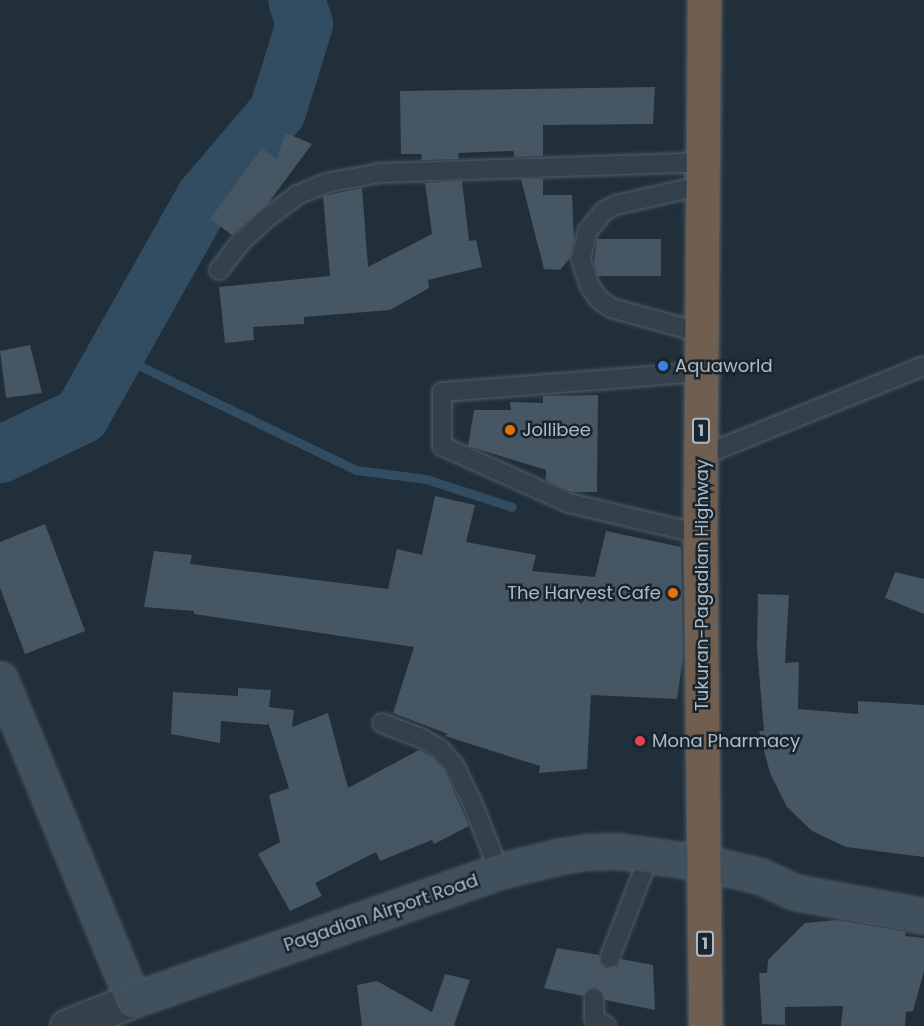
<!DOCTYPE html>
<html>
<head>
<meta charset="utf-8">
<style>
	body { margin:0 }
	#map { position:relative; width:924px; height:1026px; overflow:hidden; background:#202f3a; font-family:Poppins,sans-serif }
	div>[style] { position:absolute }
	[style*='--x'] { left:calc(var(--x)*1px); top:calc(var(--y)*1px); width:calc(var(--w)*1px); rotate:calc(var(--a)*1deg) }
	.stream>* { height:9px; margin:-4.5px; padding:0 4.5px; transform-origin:4.5px; border-radius:4.5px; background:#324d62 }
	.river>* { height:57px; margin:-28.5px; padding:0 28.5px; transform-origin:28.5px; border-radius:28.5px; background:#324d62 }
	.building>* { inset:0; background:#465663 }
	.roads { filter:drop-shadow(0 0 2px #515e68) drop-shadow(0 0 2px #515e68) }
	.lane>* { height:18px; margin:-9px; padding:0 9px; transform-origin:9px; border-radius:9px; background:#34404a }
	.street>* { height:33px; margin:-16.5px; padding:0 16.5px; transform-origin:16.5px; border-radius:16.5px; background:#34404a }
	.secondary>* { height:33px; margin:-16.5px; padding:0 16.5px; transform-origin:16.5px; border-radius:16.5px; background:#41505d }
	.highway>* { height:33px; margin:-16.5px; padding:0 16.5px; transform-origin:16.5px; border-radius:16.5px; background:#705f50 }
	.dots>* { width:16px; height:16px; translate:-50% -50%; box-sizing:border-box; border:3px solid #19252e; border-radius:50% }
	span { translate:-50% -50%; white-space:nowrap; text-align:center; line-height:1.15; -webkit-text-stroke:5px #19252e; paint-order:stroke }
	.shield-label span { padding:2px 4px; background:#19252e; border:2px solid; border-radius:4px; -webkit-text-stroke-width:0 }
	.shield-label { font-size:16px; color:#aebbc6; font-weight:700 }
	.poi-label { font-size:18px; color:#aebbc6 }
	.left { translate:0 -50%; text-align:left }
	.right { translate:-100% -50%; text-align:right }
	.street-label { font-size:18px; color:#aebbc6 }
</style>
</head>
<body>
<div id="map">
	<div class="stream">
		<i style="--x:115;--y:354;--w:267;--a:25.7"></i>
		<i style="--x:356;--y:470;--w:71;--a:7.3"></i>
		<i style="--x:426;--y:479;--w:90;--a:18"></i>
	</div>
	<div class="river">
		<i style="--x:0;--y:454;--w:90;--a:-25.7"></i>
		<i style="--x:81;--y:415;--w:250;--a:-60.6"></i>
		<i style="--x:204;--y:197;--w:113;--a:-49.7"></i>
		<i style="--x:277;--y:111;--w:91;--a:-72.8"></i>
		<i style="--x:304;--y:24;--w:25;--a:-108"></i>
	</div>
	<div class="building">
		<i style="clip-path:polygon(655px 87px,653px 124px,543px 125px,543px 156px,515px 157px,513px 151px,458px 153px,459px 159px,422px 160px,421px 154px,401px 154px,400px 91px)"></i>
		<i style="clip-path:polygon(286px 133px,312px 144px,269px 202px,232px 235px,210px 219px,262px 148px,276px 159px)"></i>
		<i style="clip-path:polygon(521px 179px,543px 179px,543px 195px,572px 195px,574px 239px,570px 258px,560px 270px,544px 269px)"></i>
		<i style="clip-path:polygon(462px 181px,469px 241px,476px 240px,482px 267px,428px 280px,429px 288px,390px 310px,304px 317px,304px 324px,253px 327px,254px 340px,225px 343px,219px 287px,330px 276px,323px 196px,362px 188px,368px 267px,432px 234px,425px 183px)"></i>
		<i style="clip-path:polygon(597px 239px,661px 239px,661px 276px,598px 276px,594px 263px)"></i>
		<i style="clip-path:polygon(30px 345px,42px 393px,6px 398px,0 351px)"></i>
		<i style="clip-path:polygon(598px 395px,597px 492px,571px 492px,546px 480px,546px 470px,468px 446px,474px 410px,511px 410px,510px 402px,543px 403px,543px 396px)"></i>
		<i style="clip-path:polygon(435px 496px,475px 505px,466px 542px,536px 555px,532px 571px,595px 577px,606px 531px,681px 547px,683px 658px,677px 699px,591px 695px,587px 769px,539px 773px,540px 766px,445px 736px,448px 734px,393px 713px,414px 647px,194px 614px,194px 611px,144px 607px,154px 551px,192px 555px,190px 564px,388px 589px,397px 549px,422px 555px)"></i>
		<i style="clip-path:polygon(45px 524px,85px 631px,25px 654px,0 588px,0 542px)"></i>
		<i style="clip-path:polygon(895px 572px,924px 579px,924px 614px,885px 598px)"></i>
		<i style="clip-path:polygon(758px 594px,789px 595px,785px 663px,799px 662px,798px 709px,858px 714px,858px 701px,924px 705px,924px 857px,846px 847px,812px 831px,787px 807px,770px 773px,759px 731px,764px 731px,757px 648px)"></i>
		<i style="clip-path:polygon(238px 688px,271px 690px,269px 707px,294px 710px,292px 727px,328px 713px,348px 788px,419px 750px,433px 758px,445px 771px,469px 826px,434px 844px,432px 840px,380px 861px,376px 852px,315px 883px,322px 896px,290px 911px,258px 854px,280px 842px,269px 795px,289px 788px,268px 722px,268px 725px,221px 721px,220px 743px,171px 734px,173px 692px,238px 696px)"></i>
		<i style="clip-path:polygon(837px 920px,906px 932px,905px 936px,924px 938px,924px 971px,913px 1011px,906px 1012px,905px 1026px,841px 1026px,843px 1006px,785px 1007px,785px 1025px,762px 1024px,759px 973px,767px 973px,768px 960px,805px 923px)"></i>
		<i style="clip-path:polygon(557px 948px,599px 955px,601px 964px,606px 968px,617px 966px,621px 959px,653px 965px,655px 1010px,605px 1000px,603px 992px,595px 987px,588px 989px,583px 996px,544px 988px)"></i>
		<i style="clip-path:polygon(445px 974px,470px 980px,454px 1025px,456px 1026px,362px 1026px,357px 985px,377px 981px,432px 1012px)"></i>
	</div>
	<div class="roads">
		<div class="lane">
			<i style="--x:219;--y:270;--w:36;--a:-52"></i>
			<i style="--x:241;--y:242;--w:35;--a:-43"></i>
			<i style="--x:267;--y:218;--w:38;--a:-37"></i>
			<i style="--x:297;--y:195;--w:31;--a:-22"></i>
			<i style="--x:326;--y:183;--w:55;--a:-10.5"></i>
			<i style="--x:380;--y:173;--w:324;--a:-1.9"></i>
			<i style="--x:702;--y:333;--w:94;--a:-164.6"></i>
			<i style="--x:611;--y:308;--w:15;--a:-143"></i>
			<i style="--x:599;--y:299;--w:15;--a:-127"></i>
			<i style="--x:590;--y:287;--w:29;--a:-108"></i>
			<i style="--x:581;--y:259;--w:28;--a:-77"></i>
			<i style="--x:587;--y:232;--w:27;--a:-51"></i>
			<i style="--x:604;--y:211;--w:13;--a:-27"></i>
			<i style="--x:616;--y:205;--w:90;--a:-12.8"></i>
			<i style="--x:701;--y:456;--w:240;--a:-22"></i>
			<i style="--x:700;--y:534;--w:135;--a:-166.7"></i>
			<i style="--x:569;--y:503;--w:139;--a:-155.8"></i>
			<i style="--x:442;--y:446;--w:54;--a:-90"></i>
			<i style="--x:442;--y:392;--w:261;--a:-4.4"></i>
			<i style="--x:382;--y:723;--w:42;--a:21"></i>
			<i style="--x:421;--y:738;--w:22;--a:30"></i>
			<i style="--x:440;--y:749;--w:21;--a:49"></i>
			<i style="--x:454;--y:765;--w:41;--a:64.1"></i>
			<i style="--x:472;--y:802;--w:74;--a:68.6"></i>
			<i style="--x:610;--y:957;--w:110;--a:-68.8"></i>
			<i style="--x:594;--y:998;--w:21;--a:90"></i>
			<i style="--x:594;--y:1019;--w:14;--a:30"></i>
		</div>
		<div class="street">
			<i style="--x:67;--y:1026;--w:71;--a:-21.5"></i>
		</div>
		<div class="secondary">
			<i style="--x:0;--y:679;--w:347;--a:67.5"></i>
			<i style="--x:133;--y:1000;--w:388;--a:-19.4"></i>
			<i style="--x:499;--y:871;--w:64;--a:-13.6"></i>
			<i style="--x:561;--y:856;--w:26;--a:-9"></i>
			<i style="--x:587;--y:852;--w:30;--a:-2"></i>
			<i style="--x:617;--y:851;--w:89;--a:7.8"></i>
			<i style="--x:705;--y:863;--w:57;--a:13.3"></i>
			<i style="--x:760;--y:876;--w:38;--a:25"></i>
			<i style="--x:794;--y:892;--w:132;--a:10.5"></i>
		</div>
		<div class="highway">
			<i style="--x:704;--y:0;--w:534;--a:90.43"></i>
			<i style="--x:700;--y:534;--w:492;--a:89.4"></i>
		</div>
	</div>
	<div class="dots">
		<i style="left:663px;top:366px;background:#3f7fe0"></i>
		<i style="left:510px;top:430px;background:#e8710a"></i>
		<i style="left:673px;top:593px;background:#e8710a"></i>
		<i style="left:640px;top:741px;background:#e0444e"></i>
	</div>
	<div class="shield-label">
		<span style="left:701px;top:431px">1</span>
		<span style="left:705px;top:944px">1</span>
	</div>
	<div class="poi-label">
		<span class="left" style="left:675px;top:366px">Aquaworld</span>
		<span class="left" style="left:522px;top:430px">Jollibee</span>
		<span class="right" style="left:661px;top:593px">The Harvest Cafe</span>
		<span class="left" style="left:652px;top:741px">Mona Pharmacy</span>
	</div>
	<div class="street-label">
		<span style="left:702px;top:585px;rotate:-90deg">Tukuran-Pagadian Highway</span>
		<span style="left:381px;top:913px;rotate:-19deg">Pagadian Airport Road</span>
	</div>
</div>
</body>
</html>
